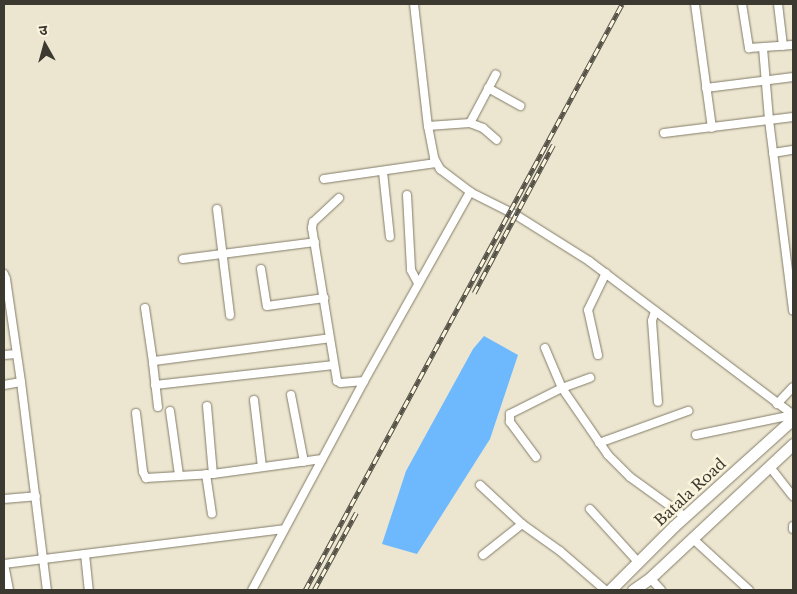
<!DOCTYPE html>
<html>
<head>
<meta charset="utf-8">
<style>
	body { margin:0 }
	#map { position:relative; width:797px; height:594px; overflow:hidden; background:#ece6d0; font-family:"Libre Baskerville","Noto Sans Devanagari",serif }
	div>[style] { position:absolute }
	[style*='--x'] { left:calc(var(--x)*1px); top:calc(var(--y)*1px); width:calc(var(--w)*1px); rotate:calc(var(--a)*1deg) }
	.water>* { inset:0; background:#6eb9fe }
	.roads { filter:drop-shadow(0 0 1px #827c68) drop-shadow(0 0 1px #827c68) }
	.street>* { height:8px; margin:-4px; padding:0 4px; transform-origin:4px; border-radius:4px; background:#fff }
	.secondary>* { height:11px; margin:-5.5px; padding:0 5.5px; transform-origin:5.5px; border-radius:5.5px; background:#fff }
	.rail>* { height:4.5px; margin-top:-2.25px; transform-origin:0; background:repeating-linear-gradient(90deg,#faf4dd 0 8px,#545146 0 16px); box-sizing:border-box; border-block:1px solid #545146 }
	span { translate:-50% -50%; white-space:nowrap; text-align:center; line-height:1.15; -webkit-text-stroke:5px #faf4dd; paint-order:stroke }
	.street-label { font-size:15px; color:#3c3930 }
	.frame { position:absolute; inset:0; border:5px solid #3c3930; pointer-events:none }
	.north { position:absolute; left:20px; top:20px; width:50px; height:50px; -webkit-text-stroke:4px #faf4dd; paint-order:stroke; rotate:353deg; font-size:14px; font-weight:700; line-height:20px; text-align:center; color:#3c3930 }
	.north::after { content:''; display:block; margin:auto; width:18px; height:22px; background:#3c3930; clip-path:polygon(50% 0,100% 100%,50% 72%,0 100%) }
</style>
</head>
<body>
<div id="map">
	<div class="water">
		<i style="clip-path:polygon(484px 336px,518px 355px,490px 439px,417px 554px,382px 544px,406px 471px,473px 349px)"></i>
	</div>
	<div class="roads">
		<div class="street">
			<i style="--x:414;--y:4;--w:123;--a:83.5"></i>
			<i style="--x:428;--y:126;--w:33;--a:79"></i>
			<i style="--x:434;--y:158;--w:13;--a:61"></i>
			<i style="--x:440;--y:169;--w:38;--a:37"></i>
			<i style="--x:470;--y:192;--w:51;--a:26.6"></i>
			<i style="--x:516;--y:215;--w:86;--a:32.2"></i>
			<i style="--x:589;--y:261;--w:256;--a:37"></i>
			<i style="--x:695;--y:4;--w:125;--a:82.2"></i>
			<i style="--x:742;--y:4;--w:45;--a:81"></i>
			<i style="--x:749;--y:48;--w:44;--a:-3.9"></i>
			<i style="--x:778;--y:4;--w:42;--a:83.2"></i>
			<i style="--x:763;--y:48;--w:72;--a:85.2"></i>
			<i style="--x:769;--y:120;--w:192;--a:82.8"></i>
			<i style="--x:488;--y:88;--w:37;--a:29"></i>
			<i style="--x:706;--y:88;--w:88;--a:-7.2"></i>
			<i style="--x:470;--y:123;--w:55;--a:-62"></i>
			<i style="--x:428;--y:126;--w:42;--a:-4.1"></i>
			<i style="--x:470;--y:123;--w:14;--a:21"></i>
			<i style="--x:483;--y:128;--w:18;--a:41"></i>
			<i style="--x:664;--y:133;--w:130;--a:-7.1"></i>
			<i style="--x:773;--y:153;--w:20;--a:-9"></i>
			<i style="--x:383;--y:172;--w:65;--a:83.9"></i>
			<i style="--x:324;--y:179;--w:113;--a:-8.1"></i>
			<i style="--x:407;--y:195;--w:75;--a:86.9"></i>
			<i style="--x:411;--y:270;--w:15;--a:62"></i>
			<i style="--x:339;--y:198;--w:35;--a:137"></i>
			<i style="--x:313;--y:222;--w:6;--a:99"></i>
			<i style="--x:312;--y:228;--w:155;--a:80.7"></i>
			<i style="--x:337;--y:381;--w:4;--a:27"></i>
			<i style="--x:341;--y:383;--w:23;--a:-5"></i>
			<i style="--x:217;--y:209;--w:107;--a:83"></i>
			<i style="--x:183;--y:259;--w:133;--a:-7.3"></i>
			<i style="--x:261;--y:269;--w:37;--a:81"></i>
			<i style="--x:267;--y:306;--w:58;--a:-8"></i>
			<i style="--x:4;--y:274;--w:5;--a:68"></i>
			<i style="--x:6;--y:279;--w:104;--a:81.7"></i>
			<i style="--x:21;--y:382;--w:210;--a:82.9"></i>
			<i style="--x:145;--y:308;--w:55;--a:81.6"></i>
			<i style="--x:655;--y:311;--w:10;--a:107"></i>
			<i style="--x:652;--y:321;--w:81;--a:85.8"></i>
			<i style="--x:545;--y:348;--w:43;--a:67"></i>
			<i style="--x:562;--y:388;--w:81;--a:55.5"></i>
			<i style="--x:608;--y:455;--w:31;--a:45"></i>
			<i style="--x:630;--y:477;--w:67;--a:35.8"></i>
			<i style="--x:4;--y:355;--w:12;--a:-5"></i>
			<i style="--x:598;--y:355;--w:46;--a:-102.5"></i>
			<i style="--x:588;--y:310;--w:41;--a:-64.1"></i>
			<i style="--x:4;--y:385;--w:17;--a:-10"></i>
			<i style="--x:155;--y:385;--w:180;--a:-6.4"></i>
			<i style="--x:291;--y:395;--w:68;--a:79"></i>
			<i style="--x:254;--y:400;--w:67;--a:83.2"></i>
			<i style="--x:777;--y:404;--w:23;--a:-47"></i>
			<i style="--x:207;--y:406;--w:68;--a:85"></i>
			<i style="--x:158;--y:407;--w:44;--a:-96.5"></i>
			<i style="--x:153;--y:363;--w:2;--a:-63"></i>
			<i style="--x:154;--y:361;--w:177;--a:-7.4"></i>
			<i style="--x:170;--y:411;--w:65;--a:82"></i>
			<i style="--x:136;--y:413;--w:59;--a:83.2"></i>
			<i style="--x:143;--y:472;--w:7;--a:63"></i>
			<i style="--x:146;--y:478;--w:67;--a:-3.4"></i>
			<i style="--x:213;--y:474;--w:110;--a:-7.8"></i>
			<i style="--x:696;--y:435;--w:99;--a:-11.7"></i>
			<i style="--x:599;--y:443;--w:95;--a:-19.8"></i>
			<i style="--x:536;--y:457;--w:44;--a:-126.6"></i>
			<i style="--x:510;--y:422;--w:8;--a:-90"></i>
			<i style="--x:510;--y:414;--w:58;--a:-26.6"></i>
			<i style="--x:562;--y:388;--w:30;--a:-20"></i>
			<i style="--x:770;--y:467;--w:37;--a:52"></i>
			<i style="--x:206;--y:474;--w:40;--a:81.5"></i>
			<i style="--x:480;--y:485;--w:57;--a:42.9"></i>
			<i style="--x:522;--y:524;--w:47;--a:35.4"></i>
			<i style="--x:560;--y:551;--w:60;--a:40.9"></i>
			<i style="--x:4;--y:499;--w:32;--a:-5"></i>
			<i style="--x:590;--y:509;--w:72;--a:47.8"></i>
			<i style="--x:793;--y:529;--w:3;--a:-90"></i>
			<i style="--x:692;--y:538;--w:77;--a:42.4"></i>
			<i style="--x:85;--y:554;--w:36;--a:84"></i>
			<i style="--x:483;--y:555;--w:50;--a:-38.5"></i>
			<i style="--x:4;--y:564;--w:282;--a:-7.1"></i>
			<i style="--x:4;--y:564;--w:26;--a:79"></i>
			<i style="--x:650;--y:578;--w:16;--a:47"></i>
			<i style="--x:252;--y:590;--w:237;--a:-61.8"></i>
			<i style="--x:364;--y:381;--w:217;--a:-60.7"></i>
		</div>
		<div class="secondary">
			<i style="--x:610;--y:590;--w:91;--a:-45"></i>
			<i style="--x:674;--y:526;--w:160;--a:-42"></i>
			<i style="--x:633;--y:590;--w:21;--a:-35"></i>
			<i style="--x:650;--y:578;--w:196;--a:-43.1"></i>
		</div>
	</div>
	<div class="rail">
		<i style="--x:474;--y:293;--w:168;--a:-61.9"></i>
		<i style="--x:305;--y:590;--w:666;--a:-61.59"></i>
		<i style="--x:314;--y:590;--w:88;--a:-61.4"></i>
	</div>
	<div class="street-label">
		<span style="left:690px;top:492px;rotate:-43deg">Batala Road</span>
	</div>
	<div class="frame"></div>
	<div class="north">उ</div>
</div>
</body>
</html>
